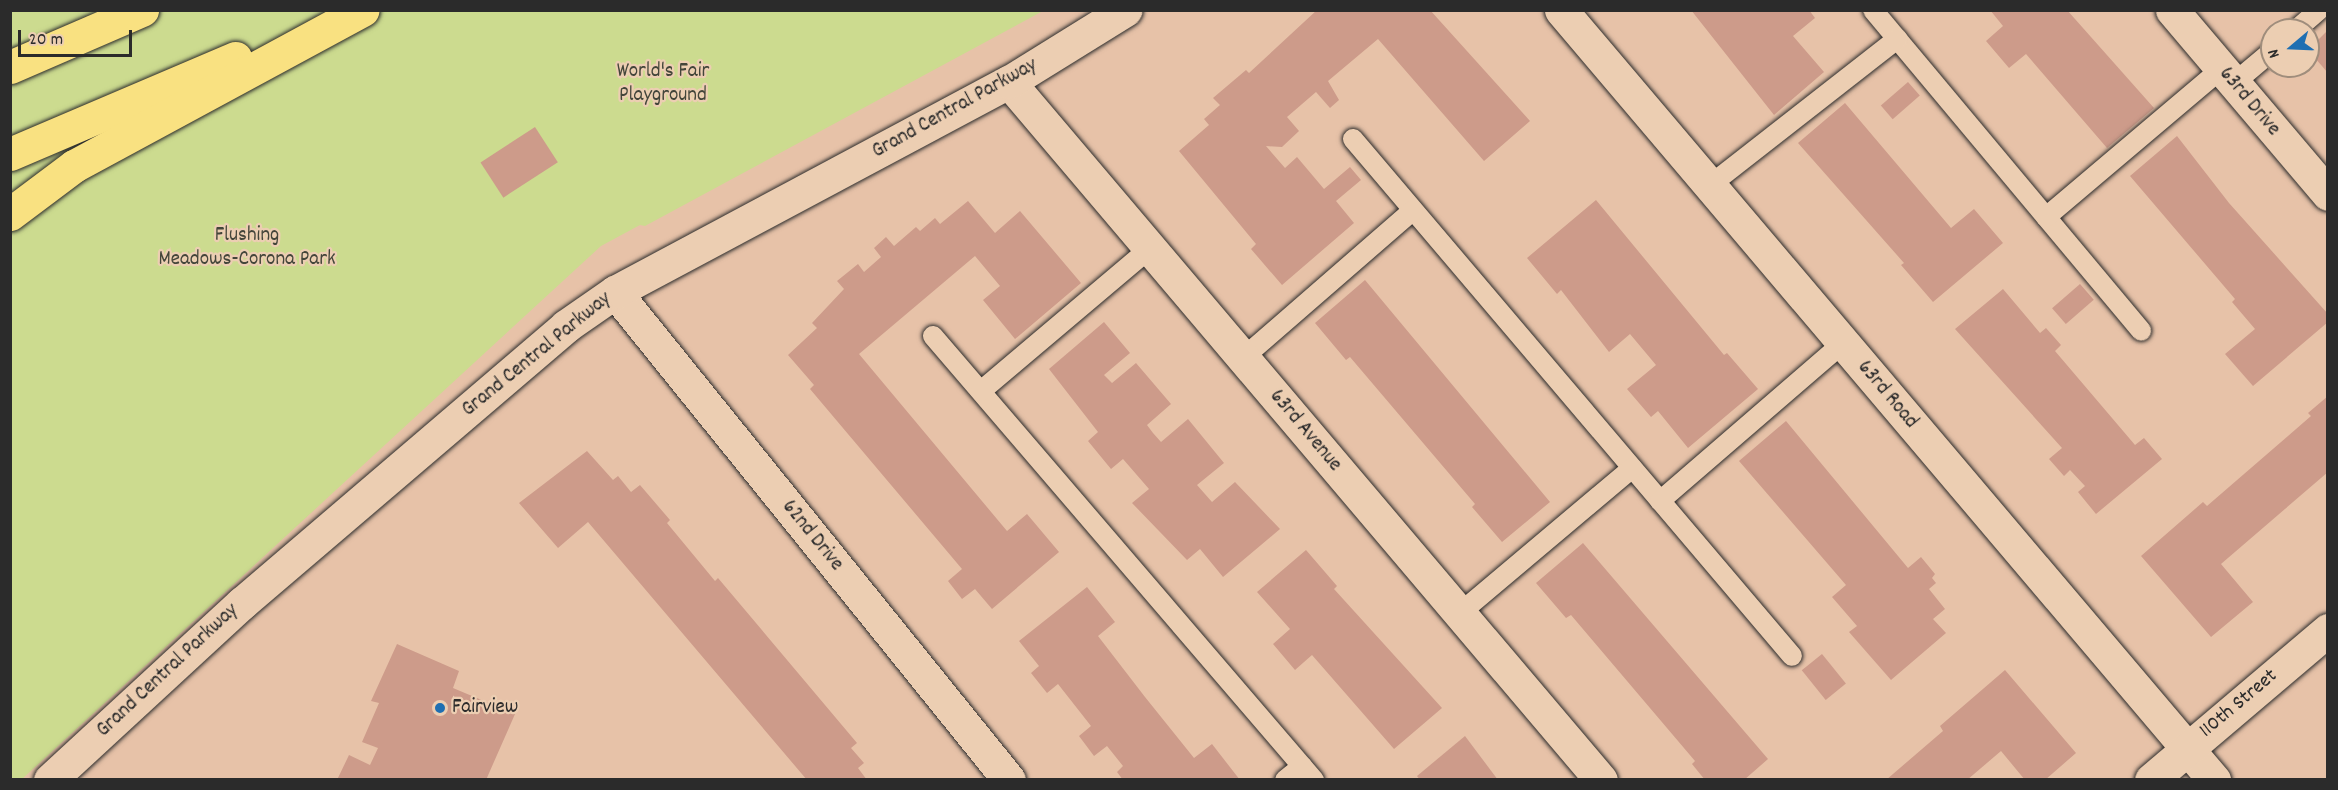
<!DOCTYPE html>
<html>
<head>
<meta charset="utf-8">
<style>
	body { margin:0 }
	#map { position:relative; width:2338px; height:790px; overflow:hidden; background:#e7c2a8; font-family:Dekko,sans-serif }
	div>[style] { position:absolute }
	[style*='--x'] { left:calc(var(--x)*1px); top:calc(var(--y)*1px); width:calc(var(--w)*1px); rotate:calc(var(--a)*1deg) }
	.green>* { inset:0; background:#ccdb8f }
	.building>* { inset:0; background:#cd9b8a; transform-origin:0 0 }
	.roads { filter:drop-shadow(0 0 2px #2b2b2b) drop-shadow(0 0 2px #2b2b2b) }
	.lane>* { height:20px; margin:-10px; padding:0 10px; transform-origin:10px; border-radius:10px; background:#ecceb2 }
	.street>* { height:33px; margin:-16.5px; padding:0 16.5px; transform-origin:16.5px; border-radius:16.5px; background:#ecceb2 }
	.highway>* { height:33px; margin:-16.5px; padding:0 16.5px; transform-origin:16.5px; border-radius:16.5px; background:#f9e181 }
	.dots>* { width:16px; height:16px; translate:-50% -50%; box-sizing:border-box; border:3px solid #ecceb2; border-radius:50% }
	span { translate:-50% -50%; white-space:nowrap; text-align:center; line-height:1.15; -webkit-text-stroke:4.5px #ecceb2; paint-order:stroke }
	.park-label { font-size:21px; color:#43453a }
	.street-label { font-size:21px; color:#2b2b2b }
	.poi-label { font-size:21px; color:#2b2b2b }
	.left { translate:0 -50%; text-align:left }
	.frame { position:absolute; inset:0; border:12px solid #2b2b2b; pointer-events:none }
	.north { position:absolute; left:2260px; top:18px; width:60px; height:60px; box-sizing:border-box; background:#ecceb2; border:2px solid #9f8d7c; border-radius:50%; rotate:251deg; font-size:16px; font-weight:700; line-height:24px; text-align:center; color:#2b2b2b }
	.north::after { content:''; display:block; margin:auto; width:21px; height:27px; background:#1f6fb2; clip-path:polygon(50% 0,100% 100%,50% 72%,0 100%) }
	.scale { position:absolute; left:18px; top:30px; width:114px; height:27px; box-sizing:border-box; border:3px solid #2b2b2b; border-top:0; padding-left:8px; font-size:18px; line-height:21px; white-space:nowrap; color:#2b2b2b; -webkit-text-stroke:4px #ecceb2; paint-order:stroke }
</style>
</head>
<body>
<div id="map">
	<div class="green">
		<i style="clip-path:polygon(10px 11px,1043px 11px,645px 226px,640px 225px,601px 246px,21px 780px,10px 779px)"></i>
	</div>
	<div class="building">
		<i style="clip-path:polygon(1317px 10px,1430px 10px,1530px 121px,1484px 161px,1378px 39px,1328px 81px,1339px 100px,1330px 108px,1316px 92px,1287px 117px,1299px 131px,1282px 147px,1266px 146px,1285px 168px,1297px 157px,1324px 189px,1350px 167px,1361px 180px,1336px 201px,1354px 223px,1282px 285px,1251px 249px,1256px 244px,1179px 151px,1209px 125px,1204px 119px,1220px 105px,1213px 98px,1246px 70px,1249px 73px)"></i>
		<i style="clip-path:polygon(1691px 10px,1809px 10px,1815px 18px,1793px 36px,1824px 72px,1774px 115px)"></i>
		<i style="clip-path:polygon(1990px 10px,2067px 10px,2154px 108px,2107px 148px,2026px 54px,2009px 68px,1986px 41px,2003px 26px)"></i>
		<i style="clip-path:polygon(2328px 30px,2328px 73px,2308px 50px)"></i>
		<i style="left:1908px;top:82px;width:18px;height:36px;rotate:49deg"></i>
		<i style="clip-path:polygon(1845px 103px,1951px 228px,1974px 209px,2003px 243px,1933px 302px,1901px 265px,1904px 263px,1798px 143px)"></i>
		<i style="left:535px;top:127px;width:42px;height:65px;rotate:57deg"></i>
		<i style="clip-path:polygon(2177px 136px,2229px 203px,2328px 314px,2328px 322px,2253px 386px,2225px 354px,2255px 329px,2232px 302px,2235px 299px,2130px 176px)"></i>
		<i style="clip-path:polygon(1596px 200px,1724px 355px,1727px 353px,1758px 389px,1688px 448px,1658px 411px,1651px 417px,1627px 389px,1656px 365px,1630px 334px,1609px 352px,1561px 290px,1557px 294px,1527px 258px)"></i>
		<i style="clip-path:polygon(968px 201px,995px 233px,1020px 211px,1081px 283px,1015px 339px,983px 300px,1000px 286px,975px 256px,859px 354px,1007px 531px,1027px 514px,1059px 552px,992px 609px,975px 589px,962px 599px,948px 581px,962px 569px,810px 389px,814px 385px,788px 355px,817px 328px,812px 323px,844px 289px,837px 281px,858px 264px,864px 272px,881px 257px,874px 248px,886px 237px,894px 246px,916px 227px,920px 231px,935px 218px,940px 224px)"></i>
		<i style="clip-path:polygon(1365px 280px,1550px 502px,1502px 542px,1472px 507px,1475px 504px,1350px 357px,1346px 360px,1315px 323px)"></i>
		<i style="left:2080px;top:284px;width:21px;height:37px;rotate:49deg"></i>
		<i style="clip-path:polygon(2003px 289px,2040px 333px,2046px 328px,2061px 345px,2055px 351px,2135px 445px,2144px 438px,2162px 459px,2096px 514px,2078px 492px,2085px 486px,2070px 470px,2064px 476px,2049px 459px,2062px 448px,1955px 329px)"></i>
		<i style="clip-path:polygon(1104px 322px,1130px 353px,1104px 375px,1112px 383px,1136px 363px,1171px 404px,1147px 425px,1153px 433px,1161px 442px,1188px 419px,1224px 463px,1197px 485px,1212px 502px,1235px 482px,1280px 529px,1223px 577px,1200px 549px,1187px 560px,1132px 503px,1149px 489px,1123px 459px,1111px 469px,1088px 441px,1098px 432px,1049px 369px)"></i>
		<i style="clip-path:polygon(2328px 396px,2328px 472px,2221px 564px,2253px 602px,2211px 637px,2141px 556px,2203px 502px,2207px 506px,2311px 416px,2308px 413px)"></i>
		<i style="clip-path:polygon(1786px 421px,1908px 568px,1921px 557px,1935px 574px,1932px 578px,1936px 583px,1929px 589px,1945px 609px,1933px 619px,1946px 633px,1891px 680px,1849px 632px,1857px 626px,1832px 597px,1846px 585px,1739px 461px)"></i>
		<i style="clip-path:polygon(587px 451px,613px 480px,618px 476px,631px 492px,640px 485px,670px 520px,667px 523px,715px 581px,718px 578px,857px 743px,851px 748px,864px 763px,858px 768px,867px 780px,807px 780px,588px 522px,558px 548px,519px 503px)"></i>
		<i style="clip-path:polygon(1583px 543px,1768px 759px,1744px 780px,1705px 780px,1692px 764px,1695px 761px,1571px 615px,1566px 618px,1536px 583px)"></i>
		<i style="clip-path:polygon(1306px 550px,1337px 586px,1334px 589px,1442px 708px,1394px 749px,1312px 655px,1295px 670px,1273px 644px,1290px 629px,1257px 592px)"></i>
		<i style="clip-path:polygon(1087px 587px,1115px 622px,1098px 636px,1145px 697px,1194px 758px,1212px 744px,1240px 780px,1123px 780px,1117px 772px,1123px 766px,1107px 746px,1094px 756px,1079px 736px,1091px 726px,1058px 684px,1047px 693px,1031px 673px,1039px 666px,1019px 641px)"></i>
		<i style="clip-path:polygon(397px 644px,459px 671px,453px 688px,515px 714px,486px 780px,337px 780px,349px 755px,370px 765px,378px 748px,362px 742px,379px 703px,371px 701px)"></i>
		<i style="left:1822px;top:654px;width:38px;height:26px;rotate:51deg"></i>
		<i style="clip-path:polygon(2005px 670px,2076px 753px,2045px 780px,2025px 780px,2001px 751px,1967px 780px,1886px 780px,1943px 731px,1940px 726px)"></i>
		<i style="clip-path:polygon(1465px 736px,1498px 780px,1420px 780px,1417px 776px)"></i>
	</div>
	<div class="roads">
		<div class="lane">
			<i style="--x:1873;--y:10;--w:418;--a:50.1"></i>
			<i style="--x:2296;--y:30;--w:30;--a:-41"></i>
			<i style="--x:2233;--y:84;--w:51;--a:-40.2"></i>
			<i style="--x:1353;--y:139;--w:678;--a:49.66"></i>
			<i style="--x:1709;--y:186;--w:239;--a:-38"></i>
			<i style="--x:2046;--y:217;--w:229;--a:-40.2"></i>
			<i style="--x:933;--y:336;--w:585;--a:49.37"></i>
			<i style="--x:1243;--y:358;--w:225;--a:-41"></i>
			<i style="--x:981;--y:391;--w:220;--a:-40.2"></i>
			<i style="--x:1660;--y:501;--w:242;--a:-40.8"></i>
			<i style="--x:1460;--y:613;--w:225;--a:-40.1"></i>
			<i style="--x:1285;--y:780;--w:22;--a:-39"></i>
		</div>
		<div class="street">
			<i style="--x:1561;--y:10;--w:1010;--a:49.7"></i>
			<i style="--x:2172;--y:10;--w:241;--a:49.7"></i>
			<i style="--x:1009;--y:82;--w:915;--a:49.7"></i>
			<i style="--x:615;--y:292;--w:627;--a:51.08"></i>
			<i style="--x:50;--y:780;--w:261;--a:-42.7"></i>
			<i style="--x:242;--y:603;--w:426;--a:-40.5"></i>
			<i style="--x:566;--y:326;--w:60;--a:-34.8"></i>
			<i style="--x:615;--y:292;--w:446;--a:-28.1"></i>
			<i style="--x:1009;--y:82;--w:137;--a:-31.8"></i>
			<i style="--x:2151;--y:780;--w:232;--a:-40.3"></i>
		</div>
		<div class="highway">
			<i style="--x:10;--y:67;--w:144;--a:-23.4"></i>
			<i style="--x:10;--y:154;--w:245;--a:-23.1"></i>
			<i style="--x:10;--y:214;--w:80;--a:-36.9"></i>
			<i style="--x:74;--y:166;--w:328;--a:-28.4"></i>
		</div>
	</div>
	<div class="dots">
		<i style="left:440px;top:708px;background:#1f6fb2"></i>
	</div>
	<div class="park-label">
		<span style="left:663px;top:84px">World's Fair<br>Playground</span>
		<span style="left:247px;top:248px">Flushing<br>Meadows-Corona Park</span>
	</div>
	<div class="street-label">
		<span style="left:2249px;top:102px;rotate:50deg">63rd Drive</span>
		<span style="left:955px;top:109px;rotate:-29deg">Grand Central Parkway</span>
		<span style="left:537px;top:355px;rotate:-39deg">Grand Central Parkway</span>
		<span style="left:1887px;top:395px;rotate:50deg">63rd Road</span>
		<span style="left:1305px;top:431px;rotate:50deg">63rd Avenue</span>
		<span style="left:812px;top:536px;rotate:51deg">62nd Drive</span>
		<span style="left:168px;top:671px;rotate:-43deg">Grand Central Parkway</span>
		<span style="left:2239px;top:704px;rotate:-40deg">110th Street</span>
	</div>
	<div class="poi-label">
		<span class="left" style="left:452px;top:708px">Fairview</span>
	</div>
	<div class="frame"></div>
	<div class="north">N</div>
	<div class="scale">20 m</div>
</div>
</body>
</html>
